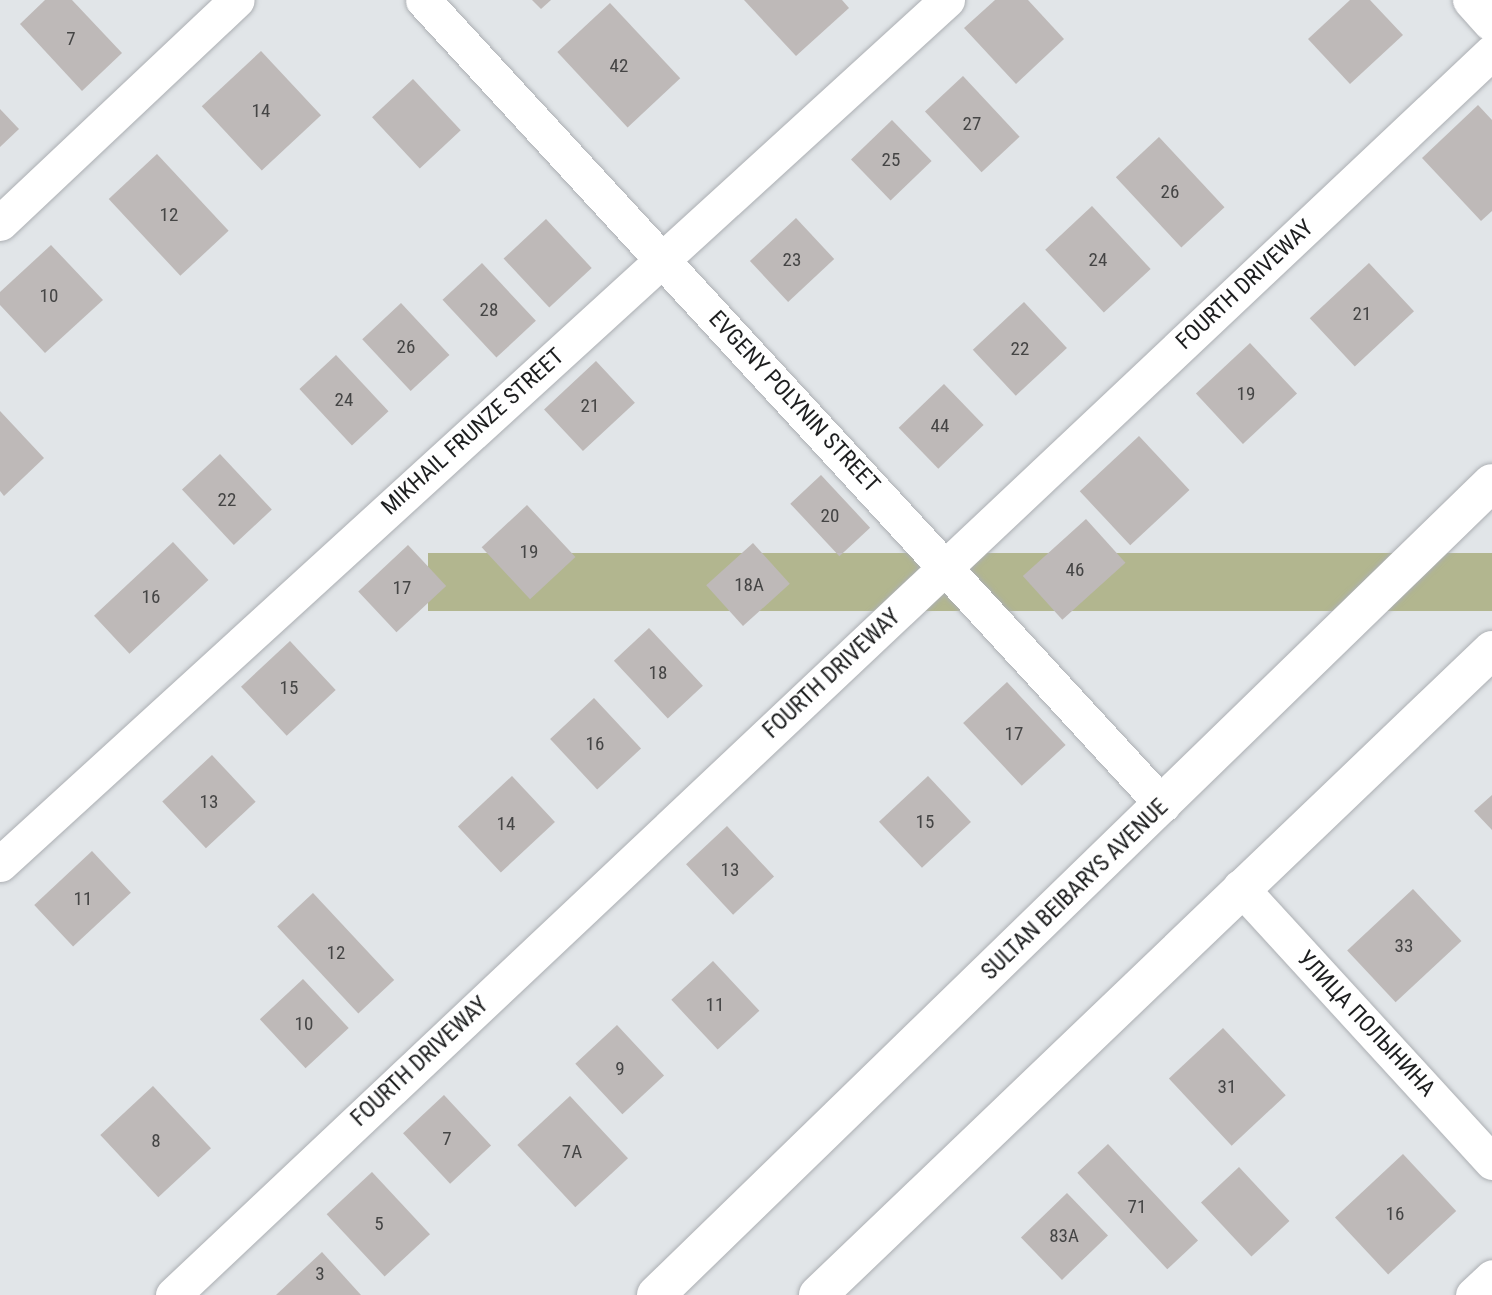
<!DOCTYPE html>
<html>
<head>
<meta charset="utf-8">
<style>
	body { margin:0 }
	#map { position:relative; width:1492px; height:1295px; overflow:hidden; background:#e1e5e8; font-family:"Roboto Condensed",sans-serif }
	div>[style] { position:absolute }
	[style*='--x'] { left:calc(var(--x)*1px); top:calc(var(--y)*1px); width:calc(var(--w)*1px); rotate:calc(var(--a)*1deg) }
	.green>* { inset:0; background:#b2b68f; transform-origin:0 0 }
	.building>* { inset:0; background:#beb9b8; transform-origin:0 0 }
	.roads { filter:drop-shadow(0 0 2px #acafb3) drop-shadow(0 0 2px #acafb3) }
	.minor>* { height:35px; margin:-17.5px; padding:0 17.5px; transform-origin:17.5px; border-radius:17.5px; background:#fff }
	.tertiary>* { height:38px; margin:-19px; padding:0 19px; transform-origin:19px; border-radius:19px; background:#fff }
	.primary>* { height:38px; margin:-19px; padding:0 19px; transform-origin:19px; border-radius:19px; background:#fff }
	span { translate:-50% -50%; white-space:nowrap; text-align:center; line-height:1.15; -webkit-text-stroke:6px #fff; paint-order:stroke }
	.number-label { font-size:19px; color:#454545 }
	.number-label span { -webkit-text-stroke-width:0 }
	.street-label { font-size:23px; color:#1d1e1f }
</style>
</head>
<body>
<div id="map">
	<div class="green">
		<i style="left:1492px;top:553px;width:58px;height:1064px;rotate:90deg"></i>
	</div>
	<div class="building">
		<i style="clip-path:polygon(45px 0,72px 0,122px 53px,82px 91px,20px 24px)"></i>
		<i style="clip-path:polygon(532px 0,551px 0,541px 9px)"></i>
		<i style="clip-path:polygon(744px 0,842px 0,849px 8px,796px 56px)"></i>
		<i style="clip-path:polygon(995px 0,1028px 0,1064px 39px,1016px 84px,964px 28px)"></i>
		<i style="clip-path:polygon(1350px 0,1370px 0,1403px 35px,1350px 84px,1308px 39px)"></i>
		<i style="left:610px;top:3px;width:103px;height:72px;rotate:47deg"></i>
		<i style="left:261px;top:51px;width:88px;height:81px;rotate:47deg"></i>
		<i style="left:963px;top:76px;width:83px;height:52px;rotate:47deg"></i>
		<i style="left:413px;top:79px;width:70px;height:56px;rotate:47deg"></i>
		<i style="clip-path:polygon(1478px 105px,1492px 120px,1492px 211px,1481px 221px,1422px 158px)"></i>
		<i style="clip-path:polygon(0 109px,19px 129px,0 147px)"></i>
		<i style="left:892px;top:120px;width:57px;height:57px;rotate:46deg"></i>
		<i style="left:1159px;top:137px;width:96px;height:59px;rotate:47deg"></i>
		<i style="left:157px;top:154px;width:105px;height:66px;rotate:47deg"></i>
		<i style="left:1092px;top:206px;width:86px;height:64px;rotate:47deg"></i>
		<i style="left:796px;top:218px;width:56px;height:63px;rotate:47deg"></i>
		<i style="left:546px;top:219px;width:67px;height:58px;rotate:47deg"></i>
		<i style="clip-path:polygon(51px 245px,103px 300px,45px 353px,0 305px,0 292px)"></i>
		<i style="left:482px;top:263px;width:79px;height:54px;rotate:47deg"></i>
		<i style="left:1369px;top:263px;width:66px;height:81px;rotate:47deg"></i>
		<i style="left:1024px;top:302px;width:63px;height:70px;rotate:47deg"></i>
		<i style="left:401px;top:303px;width:71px;height:53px;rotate:47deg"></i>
		<i style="left:1250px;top:343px;width:69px;height:74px;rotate:47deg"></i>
		<i style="left:336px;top:355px;width:77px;height:50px;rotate:47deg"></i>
		<i style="left:596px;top:361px;width:57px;height:71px;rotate:47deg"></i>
		<i style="left:944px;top:384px;width:57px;height:63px;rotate:46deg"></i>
		<i style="clip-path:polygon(0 411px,44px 458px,4px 496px,0 491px)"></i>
		<i style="left:1139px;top:436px;width:74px;height:81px;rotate:47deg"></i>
		<i style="left:220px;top:454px;width:76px;height:52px;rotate:47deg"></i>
		<i style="left:821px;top:475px;width:72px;height:42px;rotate:47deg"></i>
		<i style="left:527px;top:505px;width:71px;height:62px;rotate:47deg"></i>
		<i style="left:1086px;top:519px;width:59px;height:85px;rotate:48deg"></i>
		<i style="left:173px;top:542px;width:52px;height:108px;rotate:47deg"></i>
		<i style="left:753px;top:543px;width:55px;height:63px;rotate:48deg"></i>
		<i style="left:408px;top:545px;width:56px;height:68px;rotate:47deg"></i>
		<i style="left:649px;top:628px;width:79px;height:48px;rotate:47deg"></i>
		<i style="left:290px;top:641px;width:67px;height:67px;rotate:47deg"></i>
		<i style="left:1007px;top:682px;width:86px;height:60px;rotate:47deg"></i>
		<i style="left:594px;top:698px;width:69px;height:60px;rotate:47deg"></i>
		<i style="left:212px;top:755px;width:64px;height:68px;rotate:47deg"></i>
		<i style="left:512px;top:776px;width:63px;height:74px;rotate:47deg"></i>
		<i style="left:928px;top:776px;width:63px;height:67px;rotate:47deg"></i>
		<i style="clip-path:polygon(1492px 795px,1492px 830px,1474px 811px)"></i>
		<i style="left:727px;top:826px;width:69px;height:56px;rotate:47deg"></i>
		<i style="left:92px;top:851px;width:57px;height:79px;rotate:47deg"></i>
		<i style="left:1413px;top:889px;width:71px;height:90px;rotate:47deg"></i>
		<i style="left:313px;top:893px;width:119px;height:49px;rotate:47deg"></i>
		<i style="left:713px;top:961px;width:68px;height:57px;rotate:47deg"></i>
		<i style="left:303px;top:979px;width:67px;height:59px;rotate:47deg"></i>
		<i style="left:617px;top:1025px;width:69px;height:57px;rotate:47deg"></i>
		<i style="left:1223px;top:1028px;width:92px;height:74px;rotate:47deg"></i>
		<i style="left:153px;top:1086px;width:85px;height:72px;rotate:47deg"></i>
		<i style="left:444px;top:1095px;width:69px;height:56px;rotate:47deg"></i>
		<i style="left:570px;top:1096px;width:85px;height:72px;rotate:47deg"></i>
		<i style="left:1108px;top:1144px;width:132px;height:42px;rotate:47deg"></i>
		<i style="left:1403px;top:1154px;width:78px;height:93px;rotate:47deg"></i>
		<i style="left:1239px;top:1167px;width:74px;height:52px;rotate:47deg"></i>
		<i style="left:372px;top:1172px;width:85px;height:62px;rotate:47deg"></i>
		<i style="left:1067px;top:1193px;width:59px;height:64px;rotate:46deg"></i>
		<i style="clip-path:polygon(322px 1252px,361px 1295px,276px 1295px)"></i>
	</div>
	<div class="roads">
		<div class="minor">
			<i style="--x:423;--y:0;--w:1093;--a:47.41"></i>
			<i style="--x:0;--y:223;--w:325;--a:-43.3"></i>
			<i style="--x:0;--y:864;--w:1282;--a:-42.38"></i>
			<i style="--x:1240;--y:887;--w:373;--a:47.5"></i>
			<i style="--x:173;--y:1295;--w:1812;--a:-43.3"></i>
			<i style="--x:1473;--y:1295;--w:26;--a:-43"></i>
		</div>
		<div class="tertiary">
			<i style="--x:1472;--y:0;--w:30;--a:48"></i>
		</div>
		<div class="primary">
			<i style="--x:656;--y:1295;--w:1165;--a:-44.17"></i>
			<i style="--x:818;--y:1295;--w:933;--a:-43.74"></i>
		</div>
	</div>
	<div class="number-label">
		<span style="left:71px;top:39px">7</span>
		<span style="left:619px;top:66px">42</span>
		<span style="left:261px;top:111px">14</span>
		<span style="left:972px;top:124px">27</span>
		<span style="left:891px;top:160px">25</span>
		<span style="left:1170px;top:192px">26</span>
		<span style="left:169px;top:215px">12</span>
		<span style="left:792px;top:260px">23</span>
		<span style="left:1098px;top:260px">24</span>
		<span style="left:49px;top:296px">10</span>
		<span style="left:489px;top:310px">28</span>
		<span style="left:1362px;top:314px">21</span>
		<span style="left:406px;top:347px">26</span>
		<span style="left:1020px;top:349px">22</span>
		<span style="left:1246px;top:394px">19</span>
		<span style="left:344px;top:400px">24</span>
		<span style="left:590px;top:406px">21</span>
		<span style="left:940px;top:426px">44</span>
		<span style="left:227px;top:500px">22</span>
		<span style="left:830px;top:516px">20</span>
		<span style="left:529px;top:552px">19</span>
		<span style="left:1075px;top:570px">46</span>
		<span style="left:749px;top:585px">18А</span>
		<span style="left:402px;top:588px">17</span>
		<span style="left:151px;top:597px">16</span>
		<span style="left:658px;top:673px">18</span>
		<span style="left:289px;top:688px">15</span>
		<span style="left:1014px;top:734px">17</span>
		<span style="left:595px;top:744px">16</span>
		<span style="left:209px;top:802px">13</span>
		<span style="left:925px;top:822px">15</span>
		<span style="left:506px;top:824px">14</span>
		<span style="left:730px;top:870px">13</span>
		<span style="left:83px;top:899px">11</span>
		<span style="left:1404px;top:946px">33</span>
		<span style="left:336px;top:953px">12</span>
		<span style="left:715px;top:1005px">11</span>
		<span style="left:304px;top:1024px">10</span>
		<span style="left:620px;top:1069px">9</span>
		<span style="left:1227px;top:1087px">31</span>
		<span style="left:447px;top:1139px">7</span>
		<span style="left:156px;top:1141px">8</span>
		<span style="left:572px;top:1152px">7А</span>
		<span style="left:1137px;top:1207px">71</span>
		<span style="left:1395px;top:1214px">16</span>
		<span style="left:379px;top:1224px">5</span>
		<span style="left:1064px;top:1236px">83А</span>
		<span style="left:320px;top:1274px">3</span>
	</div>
	<div class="street-label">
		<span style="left:1245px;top:285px;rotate:-43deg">FOURTH DRIVEWAY</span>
		<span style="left:794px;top:402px;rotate:47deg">EVGENY POLYNIN STREET</span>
		<span style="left:473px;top:432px;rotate:-42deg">MIKHAIL FRUNZE STREET</span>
		<span style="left:832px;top:674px;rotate:-43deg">FOURTH DRIVEWAY</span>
		<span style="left:1075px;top:890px;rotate:-44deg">SULTAN BEIBARYS AVENUE</span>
		<span style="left:1366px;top:1024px;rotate:47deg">УЛИЦА ПОЛЫНИНА</span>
		<span style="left:420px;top:1062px;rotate:-43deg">FOURTH DRIVEWAY</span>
	</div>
</div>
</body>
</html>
